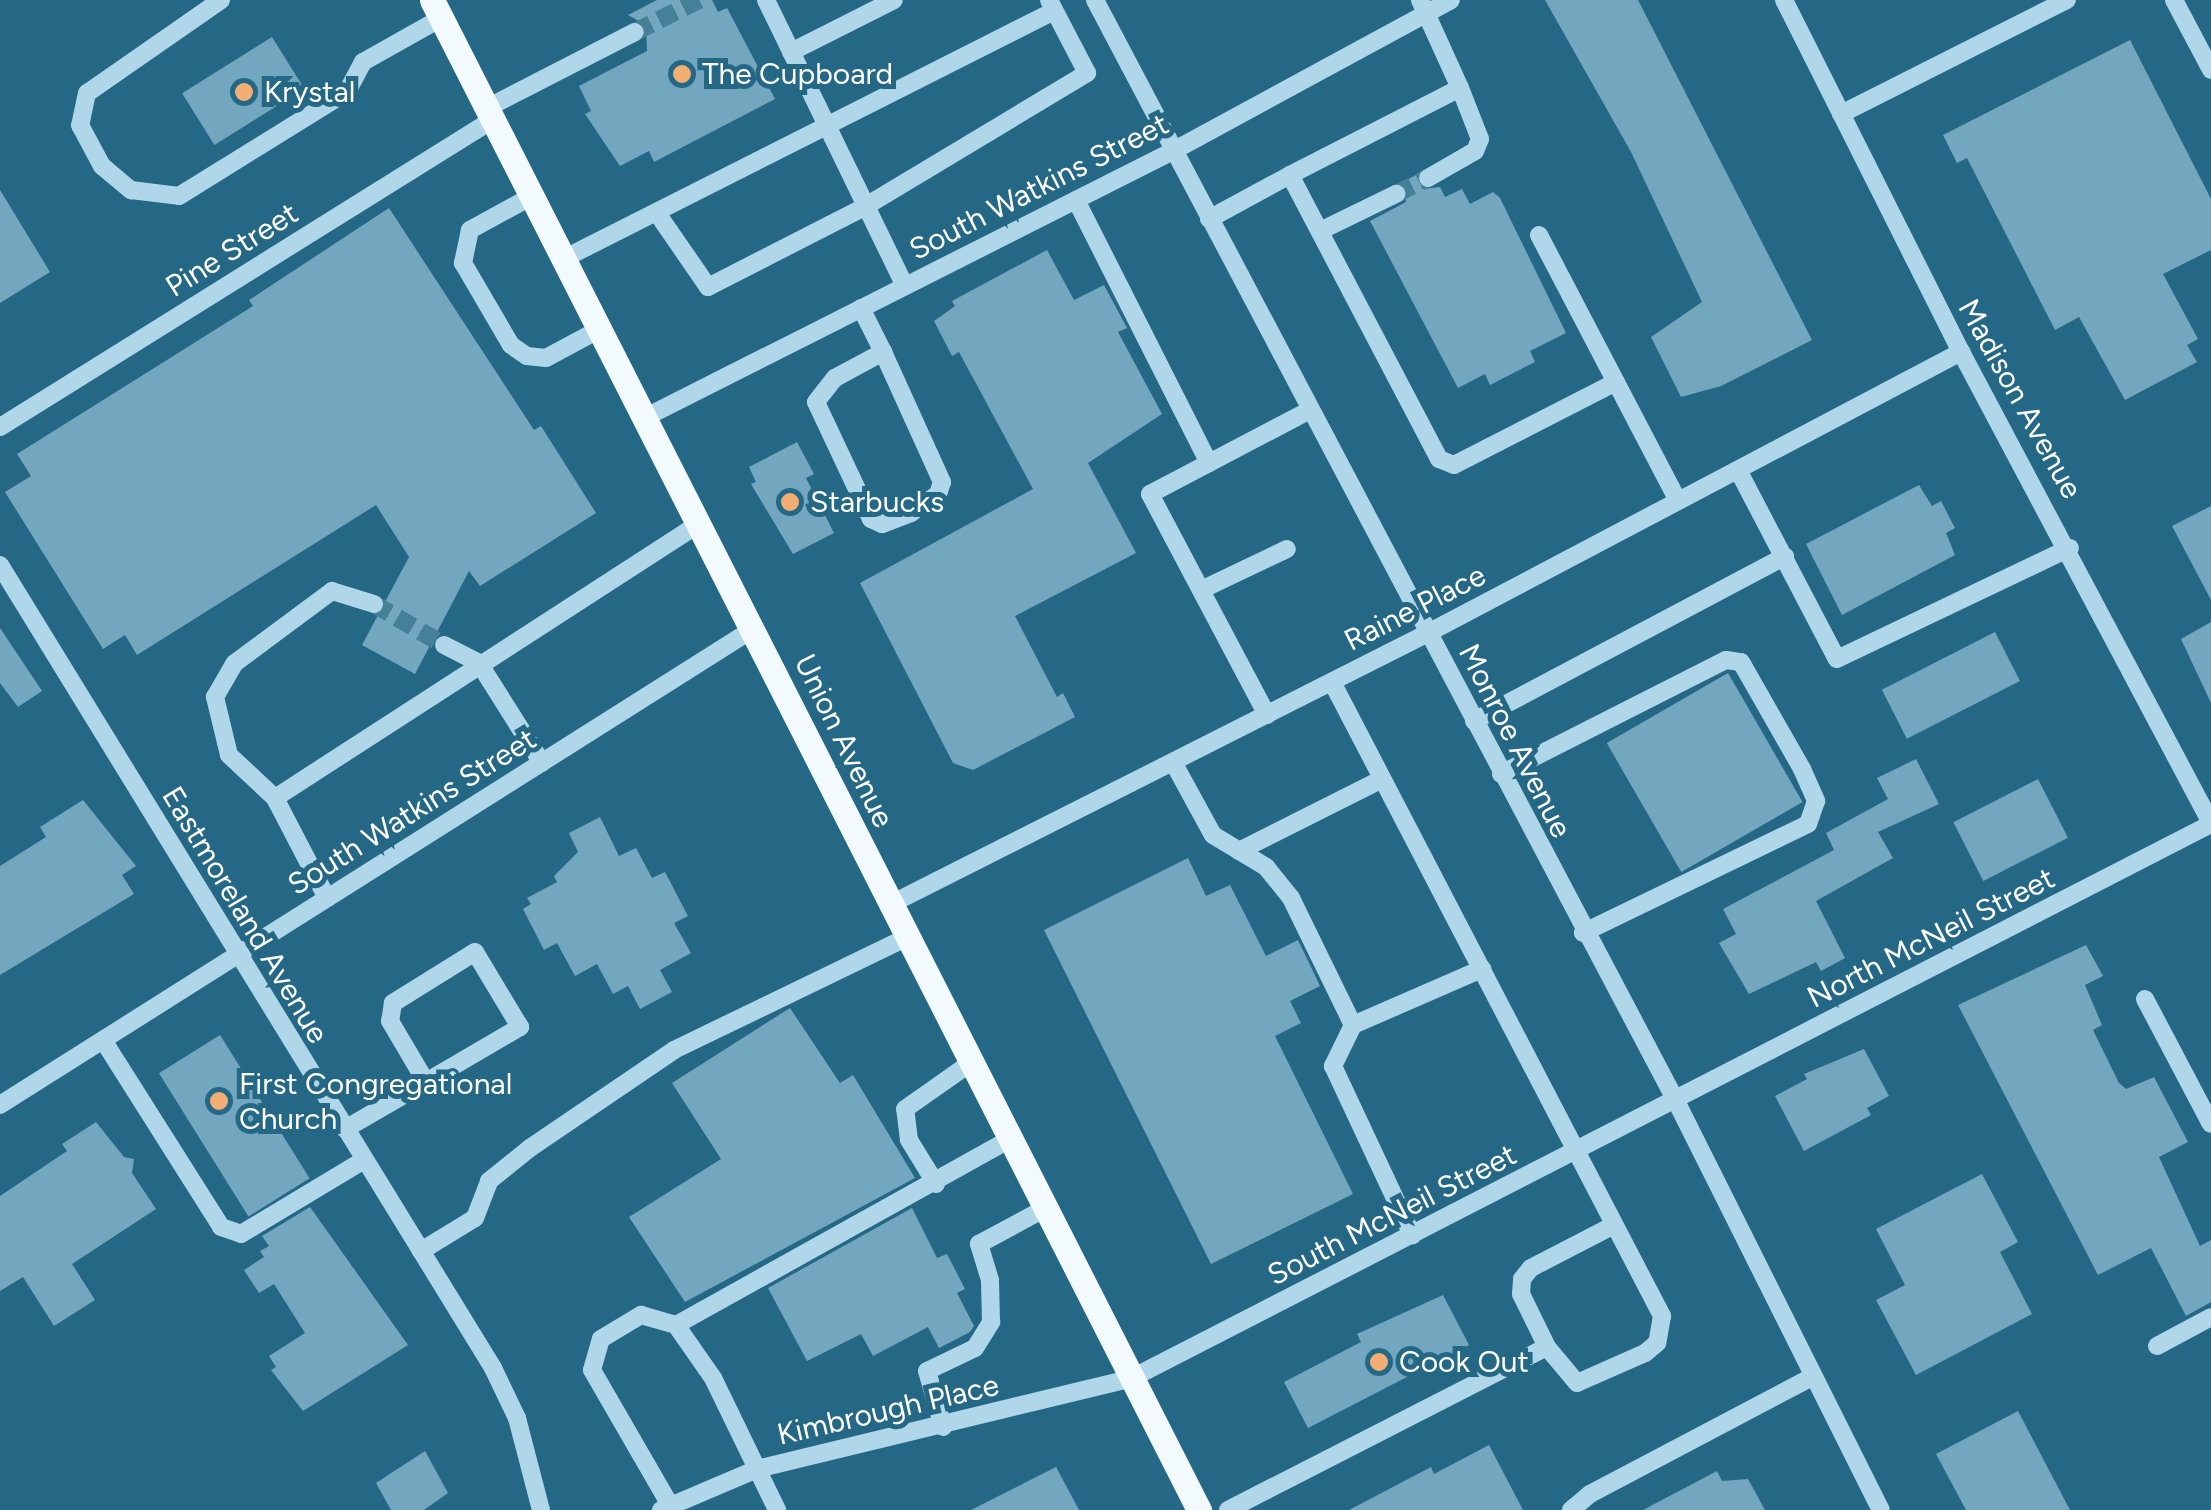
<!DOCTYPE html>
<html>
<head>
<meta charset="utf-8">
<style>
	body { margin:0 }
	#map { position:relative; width:2211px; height:1510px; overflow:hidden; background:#256886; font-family:Figtree,sans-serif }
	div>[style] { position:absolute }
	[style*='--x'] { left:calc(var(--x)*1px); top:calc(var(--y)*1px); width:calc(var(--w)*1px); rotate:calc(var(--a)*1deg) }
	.building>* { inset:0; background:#72a7bf; transform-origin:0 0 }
	.minor-tunnel>* { height:18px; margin-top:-9px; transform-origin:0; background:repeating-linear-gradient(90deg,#467f98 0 18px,transparent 0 27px) }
	.minor>* { height:18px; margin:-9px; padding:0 9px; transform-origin:9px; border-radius:9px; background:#afd7e9 }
	.major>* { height:25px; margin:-12.5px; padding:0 12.5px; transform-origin:12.5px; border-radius:12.5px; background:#f2fafe }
	.dots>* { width:28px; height:28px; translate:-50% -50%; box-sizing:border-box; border:5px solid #256886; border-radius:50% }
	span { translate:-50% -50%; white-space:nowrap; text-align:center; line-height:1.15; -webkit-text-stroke:10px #256886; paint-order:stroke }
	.poi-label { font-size:30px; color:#fff }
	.left { translate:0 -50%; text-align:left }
	.street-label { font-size:30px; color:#fff }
</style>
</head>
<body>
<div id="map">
	<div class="building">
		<i style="clip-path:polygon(657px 0,712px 0,718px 12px,727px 8px,775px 99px,654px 162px,649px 151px,620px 166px,585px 114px,591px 111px,579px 86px,647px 51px,646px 25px,628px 15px)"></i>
		<i style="clip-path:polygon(1545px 0,1638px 0,1812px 340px,1721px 386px,1681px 397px,1651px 337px,1702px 302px,1631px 152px)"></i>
		<i style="left:272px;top:37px;width:61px;height:106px;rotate:58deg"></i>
		<i style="clip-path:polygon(2130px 40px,2211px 199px,2211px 250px,2163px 274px,2198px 339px,2187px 345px,2197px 362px,2125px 400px,2079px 317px,2055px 330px,1967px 158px,1957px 163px,1943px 135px)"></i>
		<i style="clip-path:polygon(1416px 175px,1423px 189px,1440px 187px,1445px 197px,1462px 189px,1470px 204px,1493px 192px,1500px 198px,1566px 333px,1530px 351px,1535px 362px,1490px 385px,1485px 374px,1458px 388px,1370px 221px,1406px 202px,1401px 183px)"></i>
		<i style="clip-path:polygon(0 190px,50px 272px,0 303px)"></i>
		<i style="clip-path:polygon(389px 208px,534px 430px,541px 426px,596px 513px,480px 586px,469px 571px,415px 674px,362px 645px,409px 557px,376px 505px,137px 655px,125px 635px,103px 649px,5px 492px,31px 476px,17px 454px,253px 306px,249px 300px)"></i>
		<i style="clip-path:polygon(1047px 250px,1074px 300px,1104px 285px,1127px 328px,1118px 332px,1162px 414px,1088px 463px,1136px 553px,1015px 616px,1057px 697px,1063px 693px,1075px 717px,973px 770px,953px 763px,860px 583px,1033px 489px,959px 352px,952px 356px,934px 321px,955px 306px,952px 301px)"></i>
		<i style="clip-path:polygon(797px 442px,814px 474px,806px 478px,834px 533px,793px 554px,751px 484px,756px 482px,749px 467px)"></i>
		<i style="clip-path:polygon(1919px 485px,1932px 506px,1941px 501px,1955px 528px,1946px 533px,1955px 555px,1842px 615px,1806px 544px)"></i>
		<i style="clip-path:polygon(2211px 506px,2211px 600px,2172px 526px)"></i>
		<i style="clip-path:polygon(2211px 622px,2211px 703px,2181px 639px)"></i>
		<i style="clip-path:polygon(0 628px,42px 691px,18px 707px,0 683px)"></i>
		<i style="left:1995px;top:632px;width:55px;height:127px;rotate:63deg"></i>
		<i style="left:1728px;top:673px;width:149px;height:140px;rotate:60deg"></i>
		<i style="clip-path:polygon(1916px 759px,1939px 804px,1878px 832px,1893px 858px,1816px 901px,1845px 958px,1821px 971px,1816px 962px,1749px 994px,1719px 943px,1736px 934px,1723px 909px,1834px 850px,1826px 833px,1888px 799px,1877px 778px)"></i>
		<i style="left:2038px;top:779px;width:66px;height:95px;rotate:63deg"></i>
		<i style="clip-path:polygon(83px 800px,136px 866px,122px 875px,134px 894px,0 975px,0 866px,46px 837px,40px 827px)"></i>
		<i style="clip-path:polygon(600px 817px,619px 856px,636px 848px,652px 878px,665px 872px,688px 916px,674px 923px,691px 953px,660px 970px,672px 992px,640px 1009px,628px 986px,613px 994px,597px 964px,575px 976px,557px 943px,544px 950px,523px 909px,531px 904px,527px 898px,557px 882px,554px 876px,578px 852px,569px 833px)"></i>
		<i style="clip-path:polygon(1188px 858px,1206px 896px,1230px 885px,1266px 956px,1298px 940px,1320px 986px,1290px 1001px,1301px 1023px,1275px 1036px,1353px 1194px,1211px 1264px,1044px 930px)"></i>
		<i style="clip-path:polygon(2086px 945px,2103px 976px,2085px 985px,2102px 1025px,2093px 1030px,2119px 1083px,2126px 1089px,2154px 1077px,2188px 1142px,2159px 1157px,2200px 1246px,2211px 1240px,2211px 1302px,2186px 1316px,2151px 1248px,2098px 1275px,1958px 1005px)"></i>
		<i style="clip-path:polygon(790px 1008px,840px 1083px,853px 1075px,915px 1178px,685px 1302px,629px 1217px,721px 1159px,672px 1083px)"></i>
		<i style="left:220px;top:1035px;width:169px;height:72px;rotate:58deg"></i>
		<i style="clip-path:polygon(1864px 1049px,1889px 1096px,1867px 1108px,1871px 1115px,1804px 1151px,1775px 1096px,1807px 1079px,1804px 1074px)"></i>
		<i style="clip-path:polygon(96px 1122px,124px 1157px,134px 1159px,132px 1173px,156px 1209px,72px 1264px,95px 1300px,54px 1326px,23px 1277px,0 1291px,0 1196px,67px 1151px,62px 1144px)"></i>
		<i style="clip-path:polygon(1982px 1174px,2018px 1242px,2000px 1252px,2032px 1314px,1916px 1375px,1876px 1300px,1905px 1285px,1876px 1229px)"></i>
		<i style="clip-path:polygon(310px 1207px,408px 1345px,303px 1411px,271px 1370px,276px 1367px,269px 1356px,305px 1333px,274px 1284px,259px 1293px,244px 1270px,264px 1257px,260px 1251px,269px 1246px,262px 1236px)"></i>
		<i style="clip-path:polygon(912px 1208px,937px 1258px,947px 1254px,965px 1289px,957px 1293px,974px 1326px,970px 1332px,939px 1348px,928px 1327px,873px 1356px,861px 1334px,807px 1361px,768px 1288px)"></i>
		<i style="clip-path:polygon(1443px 1295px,1469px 1345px,1308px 1428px,1284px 1382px,1361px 1342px,1357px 1334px)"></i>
		<i style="clip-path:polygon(2018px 1411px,2070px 1510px,1966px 1510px,1936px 1454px)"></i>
		<i style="clip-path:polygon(1489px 1445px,1523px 1510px,1349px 1510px,1431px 1467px,1434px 1474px)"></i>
		<i style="clip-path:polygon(425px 1451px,448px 1493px,424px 1510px,391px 1510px,376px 1483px)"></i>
		<i style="clip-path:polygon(1056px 1467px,1079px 1510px,971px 1510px)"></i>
		<i style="clip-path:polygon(1717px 1471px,1722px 1481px,1748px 1479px,1765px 1510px,1643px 1510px)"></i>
	</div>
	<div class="minor-tunnel">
		<i style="--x:635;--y:32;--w:72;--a:-26.6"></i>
		<i style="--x:1396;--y:194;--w:36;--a:-27"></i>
		<i style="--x:374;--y:604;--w:81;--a:30.4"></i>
	</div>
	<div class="minor">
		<i style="--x:221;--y:0;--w:163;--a:145.2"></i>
		<i style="--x:87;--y:93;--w:33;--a:102"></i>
		<i style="--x:80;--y:125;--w:47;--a:61.8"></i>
		<i style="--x:102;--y:166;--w:38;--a:40"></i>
		<i style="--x:131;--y:190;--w:48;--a:7.1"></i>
		<i style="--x:179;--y:196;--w:198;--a:-31.8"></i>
		<i style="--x:347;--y:92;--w:34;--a:-62"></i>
		<i style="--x:363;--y:62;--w:90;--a:-29.4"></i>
		<i style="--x:766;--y:0;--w:318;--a:64.1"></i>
		<i style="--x:1095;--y:0;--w:1245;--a:62.18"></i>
		<i style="--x:1676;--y:1101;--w:457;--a:63.4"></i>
		<i style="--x:1784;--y:0;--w:394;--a:63.3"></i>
		<i style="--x:1961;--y:352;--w:533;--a:62.04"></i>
		<i style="--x:2174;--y:0;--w:79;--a:62.1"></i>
		<i style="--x:791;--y:52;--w:115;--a:-26.8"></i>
		<i style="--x:487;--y:108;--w:166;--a:-27.2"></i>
		<i style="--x:1841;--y:114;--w:253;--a:-26.8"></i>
		<i style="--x:1290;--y:175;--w:191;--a:-27.1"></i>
		<i style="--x:1460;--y:88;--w:97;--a:-114.4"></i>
		<i style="--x:1428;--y:178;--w:54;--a:-29.9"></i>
		<i style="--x:1475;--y:151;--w:13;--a:-67"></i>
		<i style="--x:1480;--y:139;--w:55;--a:-111.4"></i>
		<i style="--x:532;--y:196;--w:71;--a:151.3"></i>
		<i style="--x:470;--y:230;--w:34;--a:102"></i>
		<i style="--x:463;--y:263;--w:95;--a:59.7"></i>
		<i style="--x:511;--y:345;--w:19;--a:35"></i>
		<i style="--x:527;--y:356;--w:19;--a:6"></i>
		<i style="--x:546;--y:358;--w:64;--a:-28.2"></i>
		<i style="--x:1076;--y:200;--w:295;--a:63.2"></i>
		<i style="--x:657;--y:213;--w:90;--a:55.4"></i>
		<i style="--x:708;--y:287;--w:178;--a:-27.1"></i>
		<i style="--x:866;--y:206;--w:258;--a:-31"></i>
		<i style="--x:1087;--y:73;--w:82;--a:-117.5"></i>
		<i style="--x:1209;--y:219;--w:92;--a:-28.5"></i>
		<i style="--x:1290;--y:175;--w:321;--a:62.3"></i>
		<i style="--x:1439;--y:459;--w:16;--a:22"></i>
		<i style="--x:1454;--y:465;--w:182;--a:-27.1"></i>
		<i style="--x:1320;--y:231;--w:85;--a:-26"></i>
		<i style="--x:1539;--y:235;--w:300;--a:62.4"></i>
		<i style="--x:565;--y:258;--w:548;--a:-26.8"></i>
		<i style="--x:861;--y:308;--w:49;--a:63.4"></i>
		<i style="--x:883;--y:352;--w:143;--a:65.6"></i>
		<i style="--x:942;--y:482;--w:13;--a:108"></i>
		<i style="--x:938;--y:494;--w:33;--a:145"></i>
		<i style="--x:911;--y:513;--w:31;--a:159"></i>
		<i style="--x:882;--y:524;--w:12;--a:-156"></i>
		<i style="--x:871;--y:519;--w:129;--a:-115.2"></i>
		<i style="--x:816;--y:402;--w:31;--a:-52"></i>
		<i style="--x:835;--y:378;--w:55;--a:-28.4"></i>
		<i style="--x:648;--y:416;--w:588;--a:-26.78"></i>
		<i style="--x:1173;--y:151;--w:316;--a:-28.5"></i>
		<i style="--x:0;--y:427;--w:580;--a:-31.96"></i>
		<i style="--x:1738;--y:470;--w:213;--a:62.4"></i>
		<i style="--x:1837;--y:659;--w:258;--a:-25.5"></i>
		<i style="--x:0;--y:565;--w:942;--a:58.45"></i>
		<i style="--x:493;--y:1368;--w:55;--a:64.4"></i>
		<i style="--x:517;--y:1418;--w:95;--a:75.4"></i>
		<i style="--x:1201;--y:590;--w:95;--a:-25.5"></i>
		<i style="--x:444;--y:645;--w:39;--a:27"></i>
		<i style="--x:479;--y:663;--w:118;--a:57.8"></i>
		<i style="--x:1332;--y:682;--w:715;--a:62.5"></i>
		<i style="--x:1662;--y:1316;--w:27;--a:100"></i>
		<i style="--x:1657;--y:1343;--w:16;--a:140"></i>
		<i style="--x:1645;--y:1353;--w:74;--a:156.2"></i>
		<i style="--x:1577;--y:1383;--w:47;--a:-129.8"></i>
		<i style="--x:1547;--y:1347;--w:59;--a:-116.1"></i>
		<i style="--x:1521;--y:1294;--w:15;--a:-86"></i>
		<i style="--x:1522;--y:1279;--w:14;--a:-51"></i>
		<i style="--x:1531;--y:1268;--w:93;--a:-27.4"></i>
		<i style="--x:1267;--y:715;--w:250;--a:-117.9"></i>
		<i style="--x:1150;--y:494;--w:181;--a:-27.7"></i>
		<i style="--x:1474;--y:721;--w:352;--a:-27.9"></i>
		<i style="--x:1173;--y:762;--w:83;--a:61.3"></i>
		<i style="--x:1213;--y:835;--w:62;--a:31.1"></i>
		<i style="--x:1266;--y:867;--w:40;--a:51"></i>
		<i style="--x:1291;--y:898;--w:141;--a:64"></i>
		<i style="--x:1353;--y:1025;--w:46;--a:116"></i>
		<i style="--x:1333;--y:1066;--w:187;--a:64.9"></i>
		<i style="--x:1501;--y:774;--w:252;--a:-26.9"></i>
		<i style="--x:1726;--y:660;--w:15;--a:8"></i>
		<i style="--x:1741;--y:662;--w:123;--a:60.3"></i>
		<i style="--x:1802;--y:769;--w:35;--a:66"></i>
		<i style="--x:1816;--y:801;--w:24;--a:109"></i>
		<i style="--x:1808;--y:824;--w:250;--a:154.2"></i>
		<i style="--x:275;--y:798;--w:63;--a:-136.9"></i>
		<i style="--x:229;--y:755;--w:60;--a:-103.6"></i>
		<i style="--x:215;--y:697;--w:39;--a:-60"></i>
		<i style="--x:235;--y:663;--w:121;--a:-36.6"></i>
		<i style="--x:332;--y:591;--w:44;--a:17.2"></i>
		<i style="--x:1239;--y:851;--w:160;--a:-26.7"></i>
		<i style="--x:327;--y:898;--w:113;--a:-117.5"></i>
		<i style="--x:275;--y:798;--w:506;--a:-32.91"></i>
		<i style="--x:889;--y:905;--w:604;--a:-26.78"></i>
		<i style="--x:1428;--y:633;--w:603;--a:-27.8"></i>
		<i style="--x:2145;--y:999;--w:141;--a:62.2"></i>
		<i style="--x:1353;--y:1025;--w:141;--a:-23.5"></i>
		<i style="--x:103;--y:1040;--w:221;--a:57.7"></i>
		<i style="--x:221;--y:1227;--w:21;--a:19"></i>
		<i style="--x:241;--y:1234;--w:144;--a:-31"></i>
		<i style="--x:0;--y:1105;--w:891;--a:-32.3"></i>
		<i style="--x:345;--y:1129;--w:94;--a:-30.1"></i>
		<i style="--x:426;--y:1082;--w:109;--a:-30.3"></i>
		<i style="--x:520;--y:1027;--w:87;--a:-121"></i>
		<i style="--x:475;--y:952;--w:97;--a:148.1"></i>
		<i style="--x:393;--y:1003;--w:18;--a:99"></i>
		<i style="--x:390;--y:1021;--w:71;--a:59.5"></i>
		<i style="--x:936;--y:1184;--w:52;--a:-121.5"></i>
		<i style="--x:909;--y:1140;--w:31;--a:-97"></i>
		<i style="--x:905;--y:1109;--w:78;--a:-35.1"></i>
		<i style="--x:421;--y:1251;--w:63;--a:-31.4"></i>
		<i style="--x:475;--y:1218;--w:40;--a:-69"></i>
		<i style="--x:489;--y:1181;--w:53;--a:-38.8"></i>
		<i style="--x:530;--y:1148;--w:174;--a:-34.2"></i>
		<i style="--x:674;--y:1050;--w:258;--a:-25.8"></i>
		<i style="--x:676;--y:1325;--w:379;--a:-29.1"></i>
		<i style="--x:2157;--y:1346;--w:61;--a:-28.2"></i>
		<i style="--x:943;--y:1427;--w:58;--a:-105.9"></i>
		<i style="--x:927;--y:1371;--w:53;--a:-25.6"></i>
		<i style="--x:975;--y:1348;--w:31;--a:-58"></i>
		<i style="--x:991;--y:1322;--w:42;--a:-91.4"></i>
		<i style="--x:990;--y:1280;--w:38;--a:-107"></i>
		<i style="--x:979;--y:1244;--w:74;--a:-28.3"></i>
		<i style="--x:670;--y:1505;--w:156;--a:-120"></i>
		<i style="--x:592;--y:1370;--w:32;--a:-74"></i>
		<i style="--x:601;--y:1339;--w:47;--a:-31"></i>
		<i style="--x:641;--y:1315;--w:36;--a:16"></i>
		<i style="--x:676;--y:1325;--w:65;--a:55.1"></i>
		<i style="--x:713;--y:1378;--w:147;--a:64.1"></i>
		<i style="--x:661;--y:1510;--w:104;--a:-23.1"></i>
		<i style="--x:757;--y:1469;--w:386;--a:-13.6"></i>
		<i style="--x:1132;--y:1378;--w:1213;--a:-27.18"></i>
		<i style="--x:1228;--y:1510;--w:358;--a:-27.1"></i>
		<i style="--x:1571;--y:1510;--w:25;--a:-40"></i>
		<i style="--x:1590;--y:1494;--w:251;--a:-27.8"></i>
	</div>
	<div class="major">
		<i style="--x:432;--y:0;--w:1694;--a:63.07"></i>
	</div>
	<div class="dots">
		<i style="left:682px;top:74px;background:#f3ae73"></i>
		<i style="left:244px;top:92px;background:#f3ae73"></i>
		<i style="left:790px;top:502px;background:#f3ae73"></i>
		<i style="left:219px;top:1101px;background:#f3ae73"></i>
		<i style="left:1379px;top:1362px;background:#f3ae73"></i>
	</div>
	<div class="poi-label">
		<span class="left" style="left:702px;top:74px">The Cupboard</span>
		<span class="left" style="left:264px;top:92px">Krystal</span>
		<span class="left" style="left:810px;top:502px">Starbucks</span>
		<span class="left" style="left:239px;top:1101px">First Congregational<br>Church</span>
		<span class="left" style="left:1399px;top:1362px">Cook Out</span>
	</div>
	<div class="street-label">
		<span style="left:1039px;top:187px;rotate:-27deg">South Watkins Street</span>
		<span style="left:232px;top:250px;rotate:-32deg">Pine Street</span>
		<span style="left:2020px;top:399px;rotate:61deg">Madison Avenue</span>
		<span style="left:1415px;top:608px;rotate:-27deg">Raine Place</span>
		<span style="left:844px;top:741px;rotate:64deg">Union Avenue</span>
		<span style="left:1515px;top:741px;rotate:63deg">Monroe Avenue</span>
		<span style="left:412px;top:812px;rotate:-32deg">South Watkins Street</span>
		<span style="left:245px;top:915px;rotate:59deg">Eastmoreland Avenue</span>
		<span style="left:1931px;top:938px;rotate:-27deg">North McNeil Street</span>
		<span style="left:1392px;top:1215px;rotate:-27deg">South McNeil Street</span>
		<span style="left:888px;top:1410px;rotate:-13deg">Kimbrough Place</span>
	</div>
</div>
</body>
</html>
